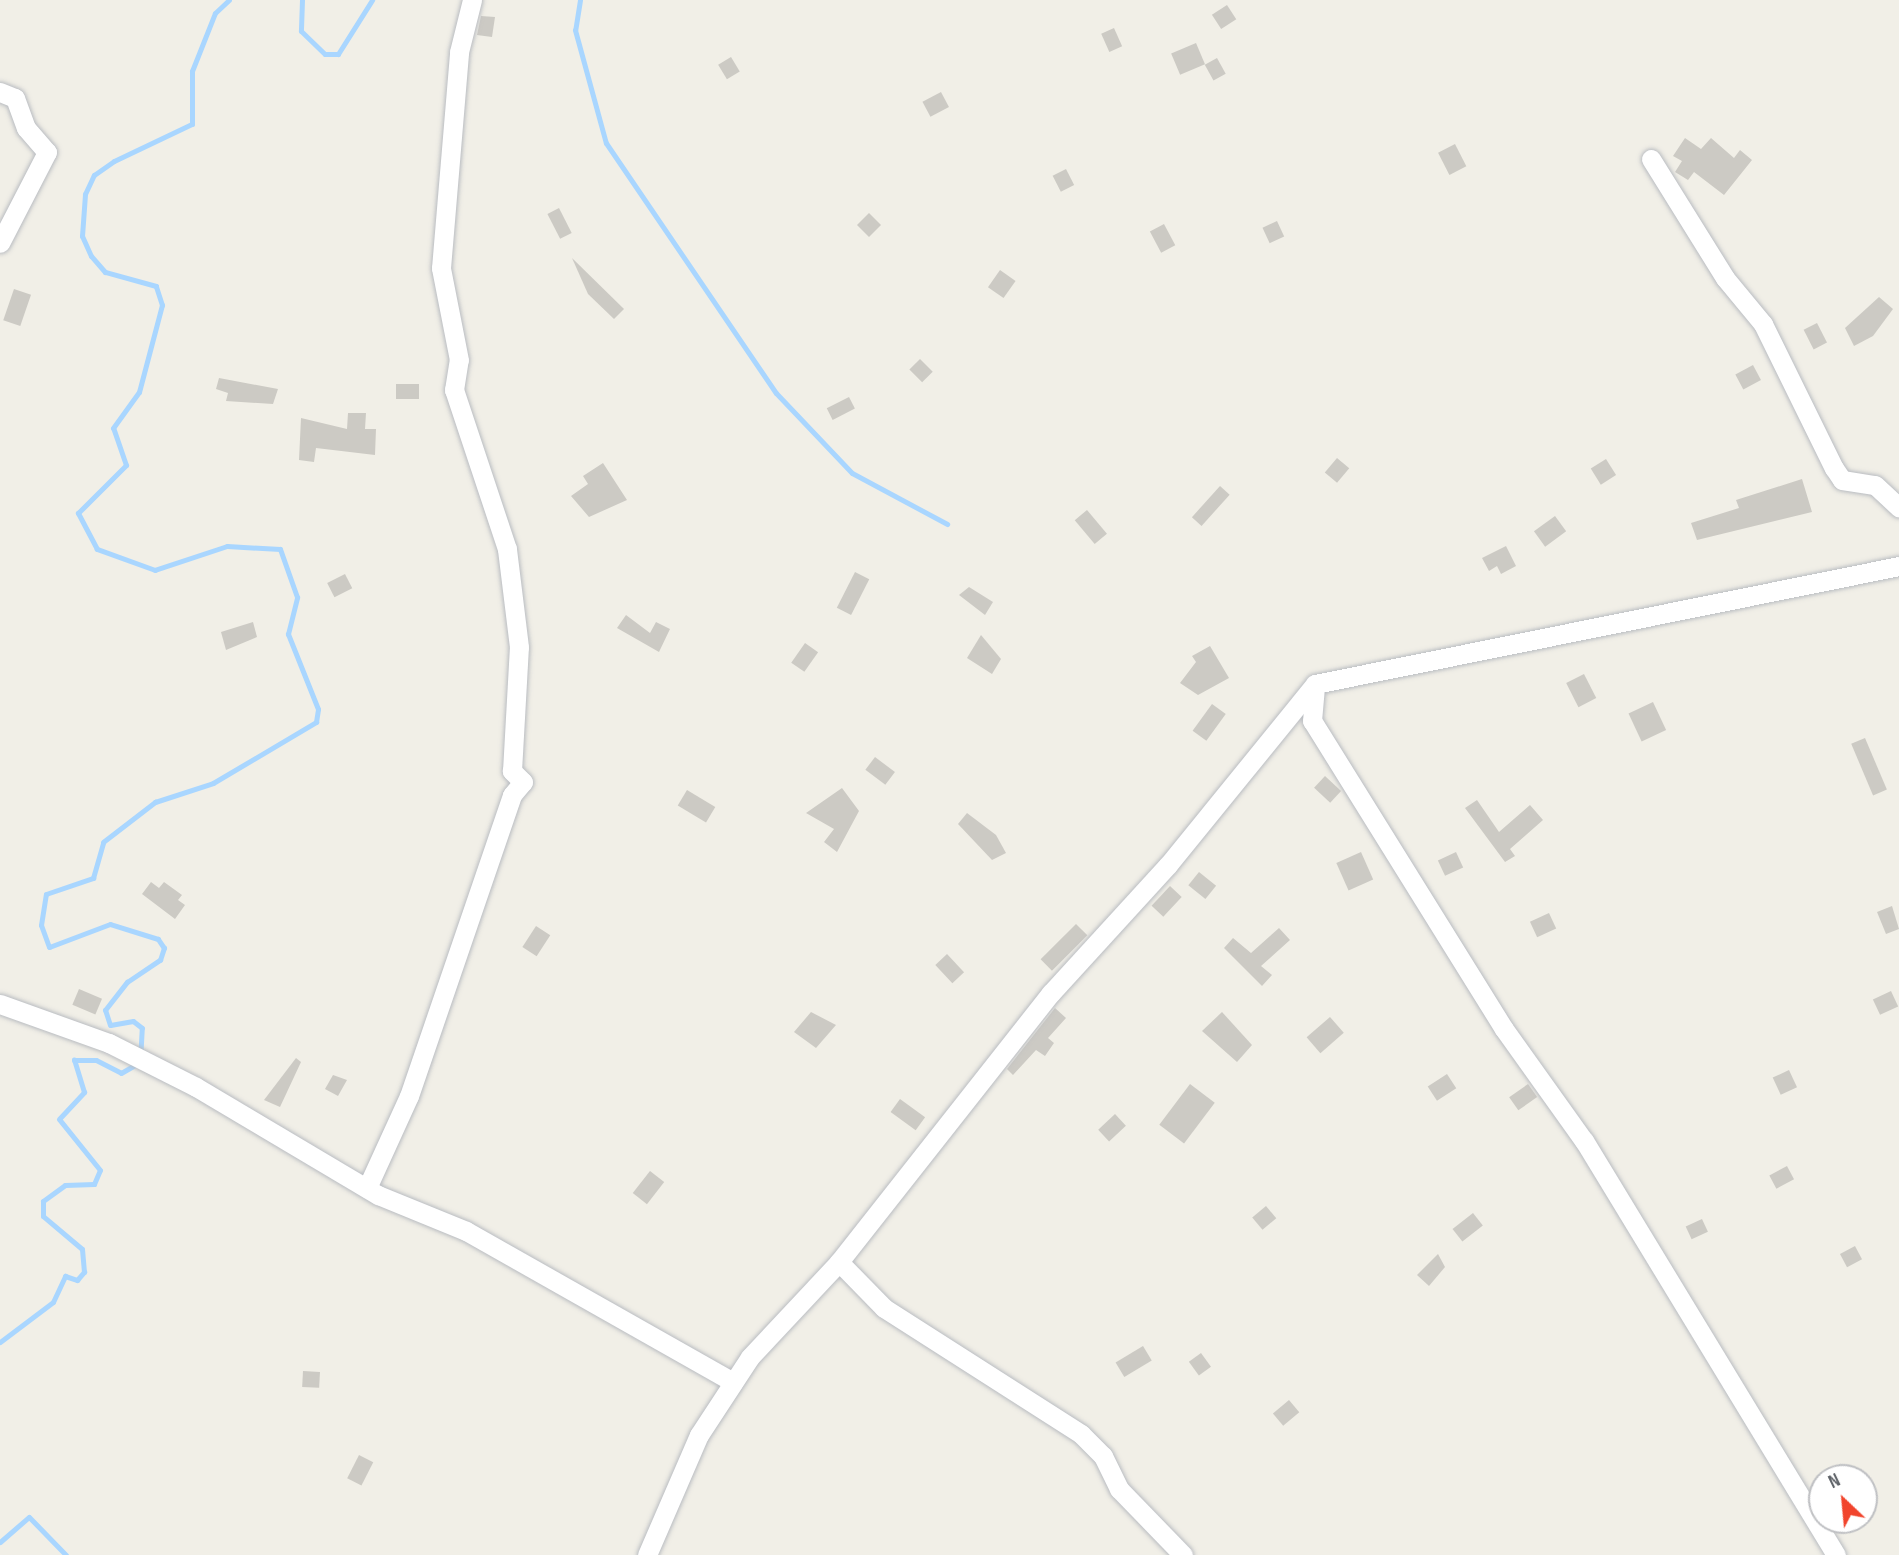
<!DOCTYPE html>
<html>
<head>
<meta charset="utf-8">
<style>
	body { margin:0 }
	#map { position:relative; width:1899px; height:1555px; overflow:hidden; background:#f1efe7; font-family:"Sofia Sans Condensed",sans-serif }
	div>[style] { position:absolute }
	[style*='--x'] { left:calc(var(--x)*1px); top:calc(var(--y)*1px); width:calc(var(--w)*1px); rotate:calc(var(--a)*1deg) }
	.stream>* { height:5px; margin:-2.5px; padding:0 2.5px; transform-origin:2.5px; border-radius:2.5px; background:#a9d6ff }
	.building>* { inset:0; background:#cccac4; transform-origin:0 0 }
	.roads { filter:drop-shadow(0 0 2px #b9bcc1) drop-shadow(0 0 2px #b9bcc1) }
	.street>* { height:19px; margin:-9.5px; padding:0 9.5px; transform-origin:9.5px; border-radius:9.5px; background:#fff }
	span { translate:-50% -50%; white-space:nowrap; text-align:center; line-height:1.15; -webkit-text-stroke:5px #fff; paint-order:stroke }
	.north { position:absolute; left:1808px; top:1464px; width:70px; height:70px; box-sizing:border-box; background:#fff; border:2px solid #bfc0c3; border-radius:50%; rotate:334deg; font-size:19px; font-weight:700; line-height:28px; text-align:center; color:#5e6268 }
	.north::after { content:''; display:block; margin:auto; width:24px; height:32px; background:#f1442c; clip-path:polygon(50% 0,100% 100%,50% 72%,0 100%) }
</style>
</head>
<body>
<div id="map">
	<div class="stream">
		<i style="--x:302;--y:0;--w:31;--a:92"></i>
		<i style="--x:301;--y:31;--w:33;--a:44"></i>
		<i style="--x:325;--y:54;--w:13;--a:0"></i>
		<i style="--x:338;--y:54;--w:64;--a:-57.8"></i>
		<i style="--x:580;--y:0;--w:30;--a:99"></i>
		<i style="--x:575;--y:30;--w:117;--a:74.7"></i>
		<i style="--x:606;--y:143;--w:302;--a:55.8"></i>
		<i style="--x:776;--y:393;--w:110;--a:46.5"></i>
		<i style="--x:852;--y:473;--w:108;--a:28.2"></i>
		<i style="--x:0;--y:1342;--w:66;--a:-37"></i>
		<i style="--x:53;--y:1302;--w:29;--a:-65"></i>
		<i style="--x:65;--y:1276;--w:13;--a:18"></i>
		<i style="--x:77;--y:1280;--w:11;--a:-49"></i>
		<i style="--x:84;--y:1272;--w:23;--a:-95"></i>
		<i style="--x:82;--y:1249;--w:51;--a:-139.8"></i>
		<i style="--x:43;--y:1216;--w:15;--a:-90"></i>
		<i style="--x:43;--y:1201;--w:27;--a:-36"></i>
		<i style="--x:65;--y:1185;--w:29;--a:-2"></i>
		<i style="--x:94;--y:1184;--w:15;--a:-67"></i>
		<i style="--x:100;--y:1170;--w:65;--a:-128.8"></i>
		<i style="--x:59;--y:1119;--w:37;--a:-47"></i>
		<i style="--x:84;--y:1092;--w:34;--a:-107"></i>
		<i style="--x:74;--y:1060;--w:22;--a:0"></i>
		<i style="--x:96;--y:1060;--w:28;--a:27"></i>
		<i style="--x:121;--y:1073;--w:22;--a:-30"></i>
		<i style="--x:140;--y:1062;--w:34;--a:-87"></i>
		<i style="--x:142;--y:1028;--w:11;--a:-142"></i>
		<i style="--x:133;--y:1021;--w:23;--a:170"></i>
		<i style="--x:110;--y:1025;--w:16;--a:-108"></i>
		<i style="--x:105;--y:1010;--w:36;--a:-52"></i>
		<i style="--x:127;--y:982;--w:40;--a:-34"></i>
		<i style="--x:160;--y:960;--w:13;--a:-72"></i>
		<i style="--x:164;--y:948;--w:11;--a:-124"></i>
		<i style="--x:158;--y:939;--w:50;--a:-162.6"></i>
		<i style="--x:110;--y:924;--w:65;--a:159.3"></i>
		<i style="--x:49;--y:947;--w:23;--a:-110"></i>
		<i style="--x:41;--y:925;--w:31;--a:-81"></i>
		<i style="--x:46;--y:894;--w:50;--a:-18.8"></i>
		<i style="--x:93;--y:878;--w:37;--a:-74"></i>
		<i style="--x:103;--y:842;--w:66;--a:-37.6"></i>
		<i style="--x:155;--y:802;--w:61;--a:-18.1"></i>
		<i style="--x:213;--y:783;--w:120;--a:-30.6"></i>
		<i style="--x:316;--y:722;--w:13;--a:-81"></i>
		<i style="--x:318;--y:709;--w:81;--a:-111.8"></i>
		<i style="--x:288;--y:634;--w:38;--a:-76"></i>
		<i style="--x:297;--y:597;--w:51;--a:-109.5"></i>
		<i style="--x:280;--y:549;--w:53;--a:-176.8"></i>
		<i style="--x:227;--y:546;--w:76;--a:161.6"></i>
		<i style="--x:155;--y:570;--w:62;--a:-160.1"></i>
		<i style="--x:97;--y:549;--w:41;--a:-117.8"></i>
		<i style="--x:78;--y:513;--w:68;--a:-45"></i>
		<i style="--x:126;--y:465;--w:39;--a:-109"></i>
		<i style="--x:113;--y:428;--w:44;--a:-54.2"></i>
		<i style="--x:139;--y:392;--w:90;--a:-75.2"></i>
		<i style="--x:162;--y:305;--w:20;--a:-108"></i>
		<i style="--x:156;--y:286;--w:53;--a:-164.6"></i>
		<i style="--x:105;--y:272;--w:21;--a:-131"></i>
		<i style="--x:91;--y:256;--w:22;--a:-114"></i>
		<i style="--x:82;--y:236;--w:42;--a:-85.9"></i>
		<i style="--x:85;--y:194;--w:21;--a:-65"></i>
		<i style="--x:94;--y:175;--w:24;--a:-35"></i>
		<i style="--x:114;--y:161;--w:86;--a:-25.4"></i>
		<i style="--x:192;--y:124;--w:53;--a:-90"></i>
		<i style="--x:192;--y:71;--w:62;--a:-68.4"></i>
		<i style="--x:215;--y:13;--w:19;--a:-43"></i>
		<i style="--x:0;--y:1542;--w:38;--a:-41"></i>
		<i style="--x:29;--y:1517;--w:53;--a:45.8"></i>
	</div>
	<div class="building">
		<i style="left:1227px;top:5px;width:17px;height:18px;rotate:57deg"></i>
		<i style="clip-path:polygon(481px 16px,495px 17px,492px 37px,477px 35px)"></i>
		<i style="left:1114px;top:28px;width:20px;height:14px;rotate:66deg"></i>
		<i style="left:1196px;top:43px;width:23px;height:27px;rotate:67deg"></i>
		<i style="left:731px;top:57px;width:17px;height:15px;rotate:59deg"></i>
		<i style="left:1217px;top:58px;width:18px;height:14px;rotate:61deg"></i>
		<i style="left:941px;top:92px;width:17px;height:21px;rotate:62deg"></i>
		<i style="clip-path:polygon(1685px 138px,1701px 149px,1711px 138px,1734px 158px,1740px 150px,1752px 160px,1724px 195px,1694px 172px,1688px 180px,1675px 172px,1682px 161px,1673px 156px)"></i>
		<i style="left:1455px;top:144px;width:25px;height:19px;rotate:63deg"></i>
		<i style="left:1066px;top:169px;width:18px;height:15px;rotate:63deg"></i>
		<i style="left:559px;top:208px;width:28px;height:13px;rotate:63deg"></i>
		<i style="left:869px;top:213px;width:17px;height:17px;rotate:45deg"></i>
		<i style="left:1277px;top:221px;width:17px;height:16px;rotate:65deg"></i>
		<i style="left:1164px;top:224px;width:24px;height:16px;rotate:62deg"></i>
		<i style="clip-path:polygon(572px 258px,624px 309px,614px 319px,588px 294px)"></i>
		<i style="left:1000px;top:270px;width:19px;height:21px;rotate:35deg"></i>
		<i style="left:14px;top:289px;width:18px;height:33px;rotate:19deg"></i>
		<i style="clip-path:polygon(1879px 297px,1893px 309px,1873px 336px,1854px 346px,1845px 328px)"></i>
		<i style="left:1817px;top:323px;width:22px;height:15px;rotate:63deg"></i>
		<i style="left:920px;top:359px;width:18px;height:15px;rotate:45deg"></i>
		<i style="left:1753px;top:365px;width:17px;height:20px;rotate:62deg"></i>
		<i style="clip-path:polygon(219px 378px,278px 389px,273px 404px,226px 401px,228px 393px,216px 389px)"></i>
		<i style="left:419px;top:384px;width:15px;height:23px;rotate:90deg"></i>
		<i style="left:849px;top:397px;width:13px;height:25px;rotate:63deg"></i>
		<i style="clip-path:polygon(348px 413px,366px 413px,365px 429px,376px 429px,375px 455px,316px 448px,314px 462px,299px 460px,301px 418px,347px 429px)"></i>
		<i style="left:1337px;top:458px;width:16px;height:19px;rotate:40deg"></i>
		<i style="left:1606px;top:459px;width:19px;height:18px;rotate:58deg"></i>
		<i style="clip-path:polygon(603px 463px,627px 500px,589px 517px,571px 496px,588px 484px,583px 476px)"></i>
		<i style="clip-path:polygon(1802px 479px,1812px 512px,1697px 540px,1691px 523px,1739px 508px,1736px 500px)"></i>
		<i style="left:1220px;top:486px;width:13px;height:42px;rotate:42deg"></i>
		<i style="left:1087px;top:510px;width:31px;height:16px;rotate:50deg"></i>
		<i style="left:1555px;top:516px;width:19px;height:26px;rotate:54deg"></i>
		<i style="clip-path:polygon(1506px 546px,1516px 566px,1501px 574px,1497px 566px,1489px 571px,1482px 558px)"></i>
		<i style="left:855px;top:572px;width:16px;height:40px;rotate:27deg"></i>
		<i style="left:345px;top:574px;width:16px;height:20px;rotate:63deg"></i>
		<i style="clip-path:polygon(969px 587px,993px 602px,985px 615px,959px 595px)"></i>
		<i style="clip-path:polygon(626px 615px,650px 633px,656px 622px,670px 629px,659px 652px,617px 628px)"></i>
		<i style="clip-path:polygon(253px 622px,257px 637px,226px 650px,221px 632px)"></i>
		<i style="clip-path:polygon(981px 635px,1001px 659px,992px 674px,967px 658px)"></i>
		<i style="left:805px;top:643px;width:16px;height:24px;rotate:35deg"></i>
		<i style="clip-path:polygon(1210px 646px,1229px 678px,1198px 695px,1180px 683px,1196px 662px,1192px 656px)"></i>
		<i style="left:1584px;top:674px;width:27px;height:20px;rotate:63deg"></i>
		<i style="left:1653px;top:702px;width:31px;height:27px;rotate:65deg"></i>
		<i style="left:1212px;top:704px;width:17px;height:33px;rotate:36deg"></i>
		<i style="left:1865px;top:738px;width:56px;height:15px;rotate:67deg"></i>
		<i style="left:875px;top:757px;width:25px;height:16px;rotate:37deg"></i>
		<i style="left:1325px;top:776px;width:22px;height:16px;rotate:43deg"></i>
		<i style="clip-path:polygon(842px 788px,859px 811px,837px 852px,824px 842px,834px 829px,806px 813px)"></i>
		<i style="left:687px;top:790px;width:33px;height:18px;rotate:31deg"></i>
		<i style="clip-path:polygon(1477px 800px,1499px 832px,1530px 805px,1543px 820px,1510px 849px,1515px 856px,1505px 862px,1465px 808px)"></i>
		<i style="clip-path:polygon(967px 813px,996px 835px,1006px 853px,992px 860px,958px 824px)"></i>
		<i style="left:1361px;top:852px;width:30px;height:27px;rotate:66deg"></i>
		<i style="left:1456px;top:852px;width:17px;height:20px;rotate:65deg"></i>
		<i style="left:1199px;top:872px;width:22px;height:17px;rotate:39deg"></i>
		<i style="clip-path:polygon(151px 882px,159px 888px,164px 882px,182px 895px,178px 900px,185px 905px,175px 919px,142px 894px)"></i>
		<i style="left:1170px;top:886px;width:16px;height:27px;rotate:43deg"></i>
		<i style="clip-path:polygon(1892px 906px,1899px 929px,1886px 934px,1877px 912px)"></i>
		<i style="left:1549px;top:913px;width:17px;height:21px;rotate:65deg"></i>
		<i style="left:1076px;top:924px;width:16px;height:50px;rotate:45deg"></i>
		<i style="left:536px;top:926px;width:17px;height:25px;rotate:33deg"></i>
		<i style="clip-path:polygon(1279px 928px,1290px 940px,1261px 966px,1272px 975px,1262px 986px,1224px 948px,1233px 938px,1251px 953px)"></i>
		<i style="left:947px;top:954px;width:25px;height:16px;rotate:47deg"></i>
		<i style="left:79px;top:989px;width:25px;height:17px;rotate:23deg"></i>
		<i style="left:1891px;top:991px;width:17px;height:20px;rotate:65deg"></i>
		<i style="clip-path:polygon(1055px 1008px,1066px 1018px,1048px 1038px,1054px 1043px,1045px 1056px,1036px 1050px,1013px 1075px,1007px 1069px)"></i>
		<i style="clip-path:polygon(811px 1012px,836px 1025px,816px 1048px,794px 1032px)"></i>
		<i style="clip-path:polygon(1222px 1012px,1252px 1045px,1237px 1062px,1202px 1031px)"></i>
		<i style="left:1330px;top:1017px;width:21px;height:31px;rotate:49deg"></i>
		<i style="clip-path:polygon(296px 1058px,301px 1062px,280px 1107px,264px 1100px)"></i>
		<i style="left:1789px;top:1070px;width:19px;height:18px;rotate:65deg"></i>
		<i style="left:1447px;top:1074px;width:17px;height:23px;rotate:57deg"></i>
		<i style="clip-path:polygon(333px 1075px,347px 1080px,338px 1096px,325px 1089px)"></i>
		<i style="left:1190px;top:1084px;width:31px;height:51px;rotate:37deg"></i>
		<i style="left:1528px;top:1084px;width:16px;height:23px;rotate:55deg"></i>
		<i style="left:900px;top:1099px;width:31px;height:16px;rotate:36deg"></i>
		<i style="left:1115px;top:1114px;width:16px;height:23px;rotate:47deg"></i>
		<i style="left:1787px;top:1166px;width:15px;height:20px;rotate:62deg"></i>
		<i style="left:650px;top:1171px;width:18px;height:28px;rotate:38deg"></i>
		<i style="left:1266px;top:1206px;width:16px;height:18px;rotate:50deg"></i>
		<i style="left:1473px;top:1213px;width:16px;height:26px;rotate:52deg"></i>
		<i style="left:1702px;top:1219px;width:14px;height:18px;rotate:65deg"></i>
		<i style="left:1855px;top:1246px;width:15px;height:17px;rotate:62deg"></i>
		<i style="clip-path:polygon(1438px 1254px,1445px 1267px,1429px 1286px,1417px 1275px)"></i>
		<i style="left:1143px;top:1346px;width:17px;height:32px;rotate:59deg"></i>
		<i style="left:1201px;top:1353px;width:17px;height:15px;rotate:54deg"></i>
		<i style="left:303px;top:1371px;width:17px;height:16px;rotate:3deg"></i>
		<i style="left:1289px;top:1400px;width:16px;height:21px;rotate:50deg"></i>
		<i style="left:359px;top:1455px;width:16px;height:26px;rotate:27deg"></i>
	</div>
	<div class="roads">
		<div class="street">
			<i style="--x:0;--y:92;--w:16;--a:22"></i>
			<i style="--x:15;--y:98;--w:32;--a:70"></i>
			<i style="--x:26;--y:128;--w:32;--a:49"></i>
			<i style="--x:47;--y:152;--w:102;--a:117.3"></i>
			<i style="--x:1651;--y:159;--w:140;--a:58.1"></i>
			<i style="--x:1725;--y:278;--w:60;--a:50.4"></i>
			<i style="--x:1763;--y:324;--w:161;--a:63.8"></i>
			<i style="--x:1834;--y:468;--w:14;--a:56"></i>
			<i style="--x:1842;--y:480;--w:33;--a:9"></i>
			<i style="--x:1875;--y:485;--w:33;--a:43"></i>
			<i style="--x:0;--y:1004;--w:116;--a:19.7"></i>
			<i style="--x:109;--y:1043;--w:97;--a:26.8"></i>
			<i style="--x:196;--y:1087;--w:212;--a:30.7"></i>
			<i style="--x:378;--y:1195;--w:95;--a:22.2"></i>
			<i style="--x:466;--y:1231;--w:307;--a:29.5"></i>
			<i style="--x:367;--y:1188;--w:101;--a:-65.5"></i>
			<i style="--x:409;--y:1096;--w:318;--a:-71.1"></i>
			<i style="--x:512;--y:795;--w:17;--a:-50"></i>
			<i style="--x:523;--y:782;--w:16;--a:-135"></i>
			<i style="--x:512;--y:771;--w:124;--a:-86.8"></i>
			<i style="--x:519;--y:647;--w:99;--a:-97"></i>
			<i style="--x:507;--y:549;--w:168;--a:-108.4"></i>
			<i style="--x:454;--y:390;--w:30;--a:-81"></i>
			<i style="--x:459;--y:360;--w:94;--a:-101.1"></i>
			<i style="--x:441;--y:268;--w:217;--a:-85.2"></i>
			<i style="--x:459;--y:52;--w:54;--a:-76"></i>
			<i style="--x:839;--y:1262;--w:64;--a:45.6"></i>
			<i style="--x:884;--y:1308;--w:234;--a:32.6"></i>
			<i style="--x:1081;--y:1434;--w:31;--a:45"></i>
			<i style="--x:1103;--y:1456;--w:37;--a:64"></i>
			<i style="--x:1119;--y:1489;--w:92;--a:45.9"></i>
			<i style="--x:647;--y:1555;--w:131;--a:-66.6"></i>
			<i style="--x:699;--y:1435;--w:93;--a:-56.8"></i>
			<i style="--x:750;--y:1357;--w:130;--a:-46.9"></i>
			<i style="--x:839;--y:1262;--w:342;--a:-51.8"></i>
			<i style="--x:1051;--y:993;--w:173;--a:-47.6"></i>
			<i style="--x:1168;--y:865;--w:233;--a:-50.9"></i>
			<i style="--x:1836;--y:1555;--w:485;--a:-121.3"></i>
			<i style="--x:1584;--y:1141;--w:138;--a:-125.5"></i>
			<i style="--x:1504;--y:1029;--w:363;--a:-121.9"></i>
			<i style="--x:1312;--y:721;--w:37;--a:-85"></i>
			<i style="--x:1315;--y:684;--w:596;--a:-11.42"></i>
		</div>
	</div>
	<div class="north">N</div>
</div>
</body>
</html>
